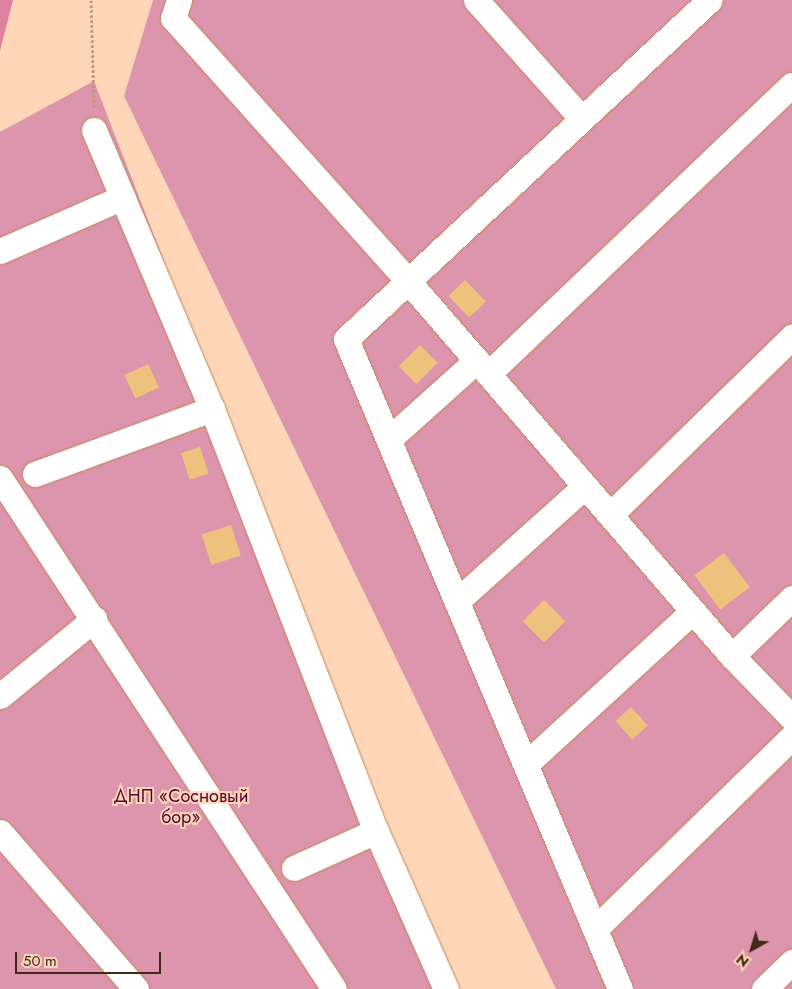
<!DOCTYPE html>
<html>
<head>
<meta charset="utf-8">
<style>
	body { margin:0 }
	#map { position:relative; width:792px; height:989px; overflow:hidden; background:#ffd7b8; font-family:Jost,sans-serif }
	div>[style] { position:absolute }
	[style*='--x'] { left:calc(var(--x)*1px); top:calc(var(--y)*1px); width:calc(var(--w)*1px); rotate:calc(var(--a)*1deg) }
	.green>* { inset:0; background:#dc95ac }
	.forest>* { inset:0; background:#df80a0 }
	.building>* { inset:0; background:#eec27c; transform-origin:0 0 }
	.path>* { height:3px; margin-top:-1.5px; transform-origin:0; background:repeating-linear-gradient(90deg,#be9b80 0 2.5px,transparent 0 5px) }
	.roads { filter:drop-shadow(0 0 1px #c68856) drop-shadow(0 0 1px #c68856) }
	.minor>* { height:25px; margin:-12.5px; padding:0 12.5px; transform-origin:12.5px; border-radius:12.5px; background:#fff }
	span { translate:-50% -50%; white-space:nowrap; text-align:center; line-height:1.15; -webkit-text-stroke:4px #ffd7b8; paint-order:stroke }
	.park-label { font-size:18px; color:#58002c }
	.north { position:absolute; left:727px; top:924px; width:50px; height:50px; -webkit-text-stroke:4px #ffd7b8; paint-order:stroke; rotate:219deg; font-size:14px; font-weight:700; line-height:20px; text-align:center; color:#422914 }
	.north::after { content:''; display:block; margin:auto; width:18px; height:22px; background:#422914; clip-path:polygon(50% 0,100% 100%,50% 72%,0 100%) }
	.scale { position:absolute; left:15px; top:952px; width:146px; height:22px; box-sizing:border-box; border:2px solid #422914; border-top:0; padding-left:6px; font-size:15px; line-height:18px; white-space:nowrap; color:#422914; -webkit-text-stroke:4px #ffd7b8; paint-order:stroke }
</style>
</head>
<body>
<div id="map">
	<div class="green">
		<i style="clip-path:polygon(153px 0,792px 0,792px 989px,556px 989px,124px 96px)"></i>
		<i style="clip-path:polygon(94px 81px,446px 989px,0 989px,0 132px)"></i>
	</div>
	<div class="forest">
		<i style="clip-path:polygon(0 0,13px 0,0 51px)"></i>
	</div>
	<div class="building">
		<i style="left:465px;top:280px;width:30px;height:23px;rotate:46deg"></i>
		<i style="left:420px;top:345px;width:25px;height:30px;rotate:45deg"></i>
		<i style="left:148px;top:364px;width:26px;height:26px;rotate:65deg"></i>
		<i style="left:200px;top:447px;width:28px;height:20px;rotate:72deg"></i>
		<i style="left:231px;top:525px;width:32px;height:31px;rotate:72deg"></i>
		<i style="left:724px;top:553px;width:43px;height:37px;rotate:53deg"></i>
		<i style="left:544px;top:600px;width:30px;height:30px;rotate:45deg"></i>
		<i style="left:631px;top:707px;width:25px;height:21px;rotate:48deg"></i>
	</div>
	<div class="path">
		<i style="--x:91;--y:0;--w:109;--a:88.4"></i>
	</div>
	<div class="roads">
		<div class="minor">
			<i style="--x:179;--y:0;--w:19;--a:108"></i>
			<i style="--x:173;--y:18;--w:353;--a:48.2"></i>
			<i style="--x:408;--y:281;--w:496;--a:49.2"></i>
			<i style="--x:476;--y:0;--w:159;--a:48.3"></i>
			<i style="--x:94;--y:130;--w:303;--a:67.1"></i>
			<i style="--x:212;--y:409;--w:453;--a:68.8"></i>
			<i style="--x:376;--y:831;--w:173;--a:66.1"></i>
			<i style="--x:0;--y:251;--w:134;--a:-23.7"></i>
			<i style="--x:488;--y:374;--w:419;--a:-43.6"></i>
			<i style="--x:389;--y:439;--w:118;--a:-41.9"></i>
			<i style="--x:35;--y:474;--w:189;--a:-20.2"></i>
			<i style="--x:0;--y:478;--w:610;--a:56.83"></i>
			<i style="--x:610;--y:515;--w:255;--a:-44.4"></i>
			<i style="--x:792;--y:598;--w:83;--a:136"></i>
			<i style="--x:732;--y:656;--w:86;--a:45.9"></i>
			<i style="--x:457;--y:601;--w:172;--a:-41.9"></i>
			<i style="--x:0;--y:696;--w:122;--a:-39.3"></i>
			<i style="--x:526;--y:764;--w:226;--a:-42.5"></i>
			<i style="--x:0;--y:832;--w:208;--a:49.1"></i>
			<i style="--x:294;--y:868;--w:90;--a:-24.3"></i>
			<i style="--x:595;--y:929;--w:275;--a:-44.3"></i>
			<i style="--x:620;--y:989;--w:705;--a:-112.86"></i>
			<i style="--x:346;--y:339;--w:497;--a:-43"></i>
			<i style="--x:764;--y:989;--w:39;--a:-44"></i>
		</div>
	</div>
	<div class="park-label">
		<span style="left:181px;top:807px">ДНП «Сосновый<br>бор»</span>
	</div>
	<div class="north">N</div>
	<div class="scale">50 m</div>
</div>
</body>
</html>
